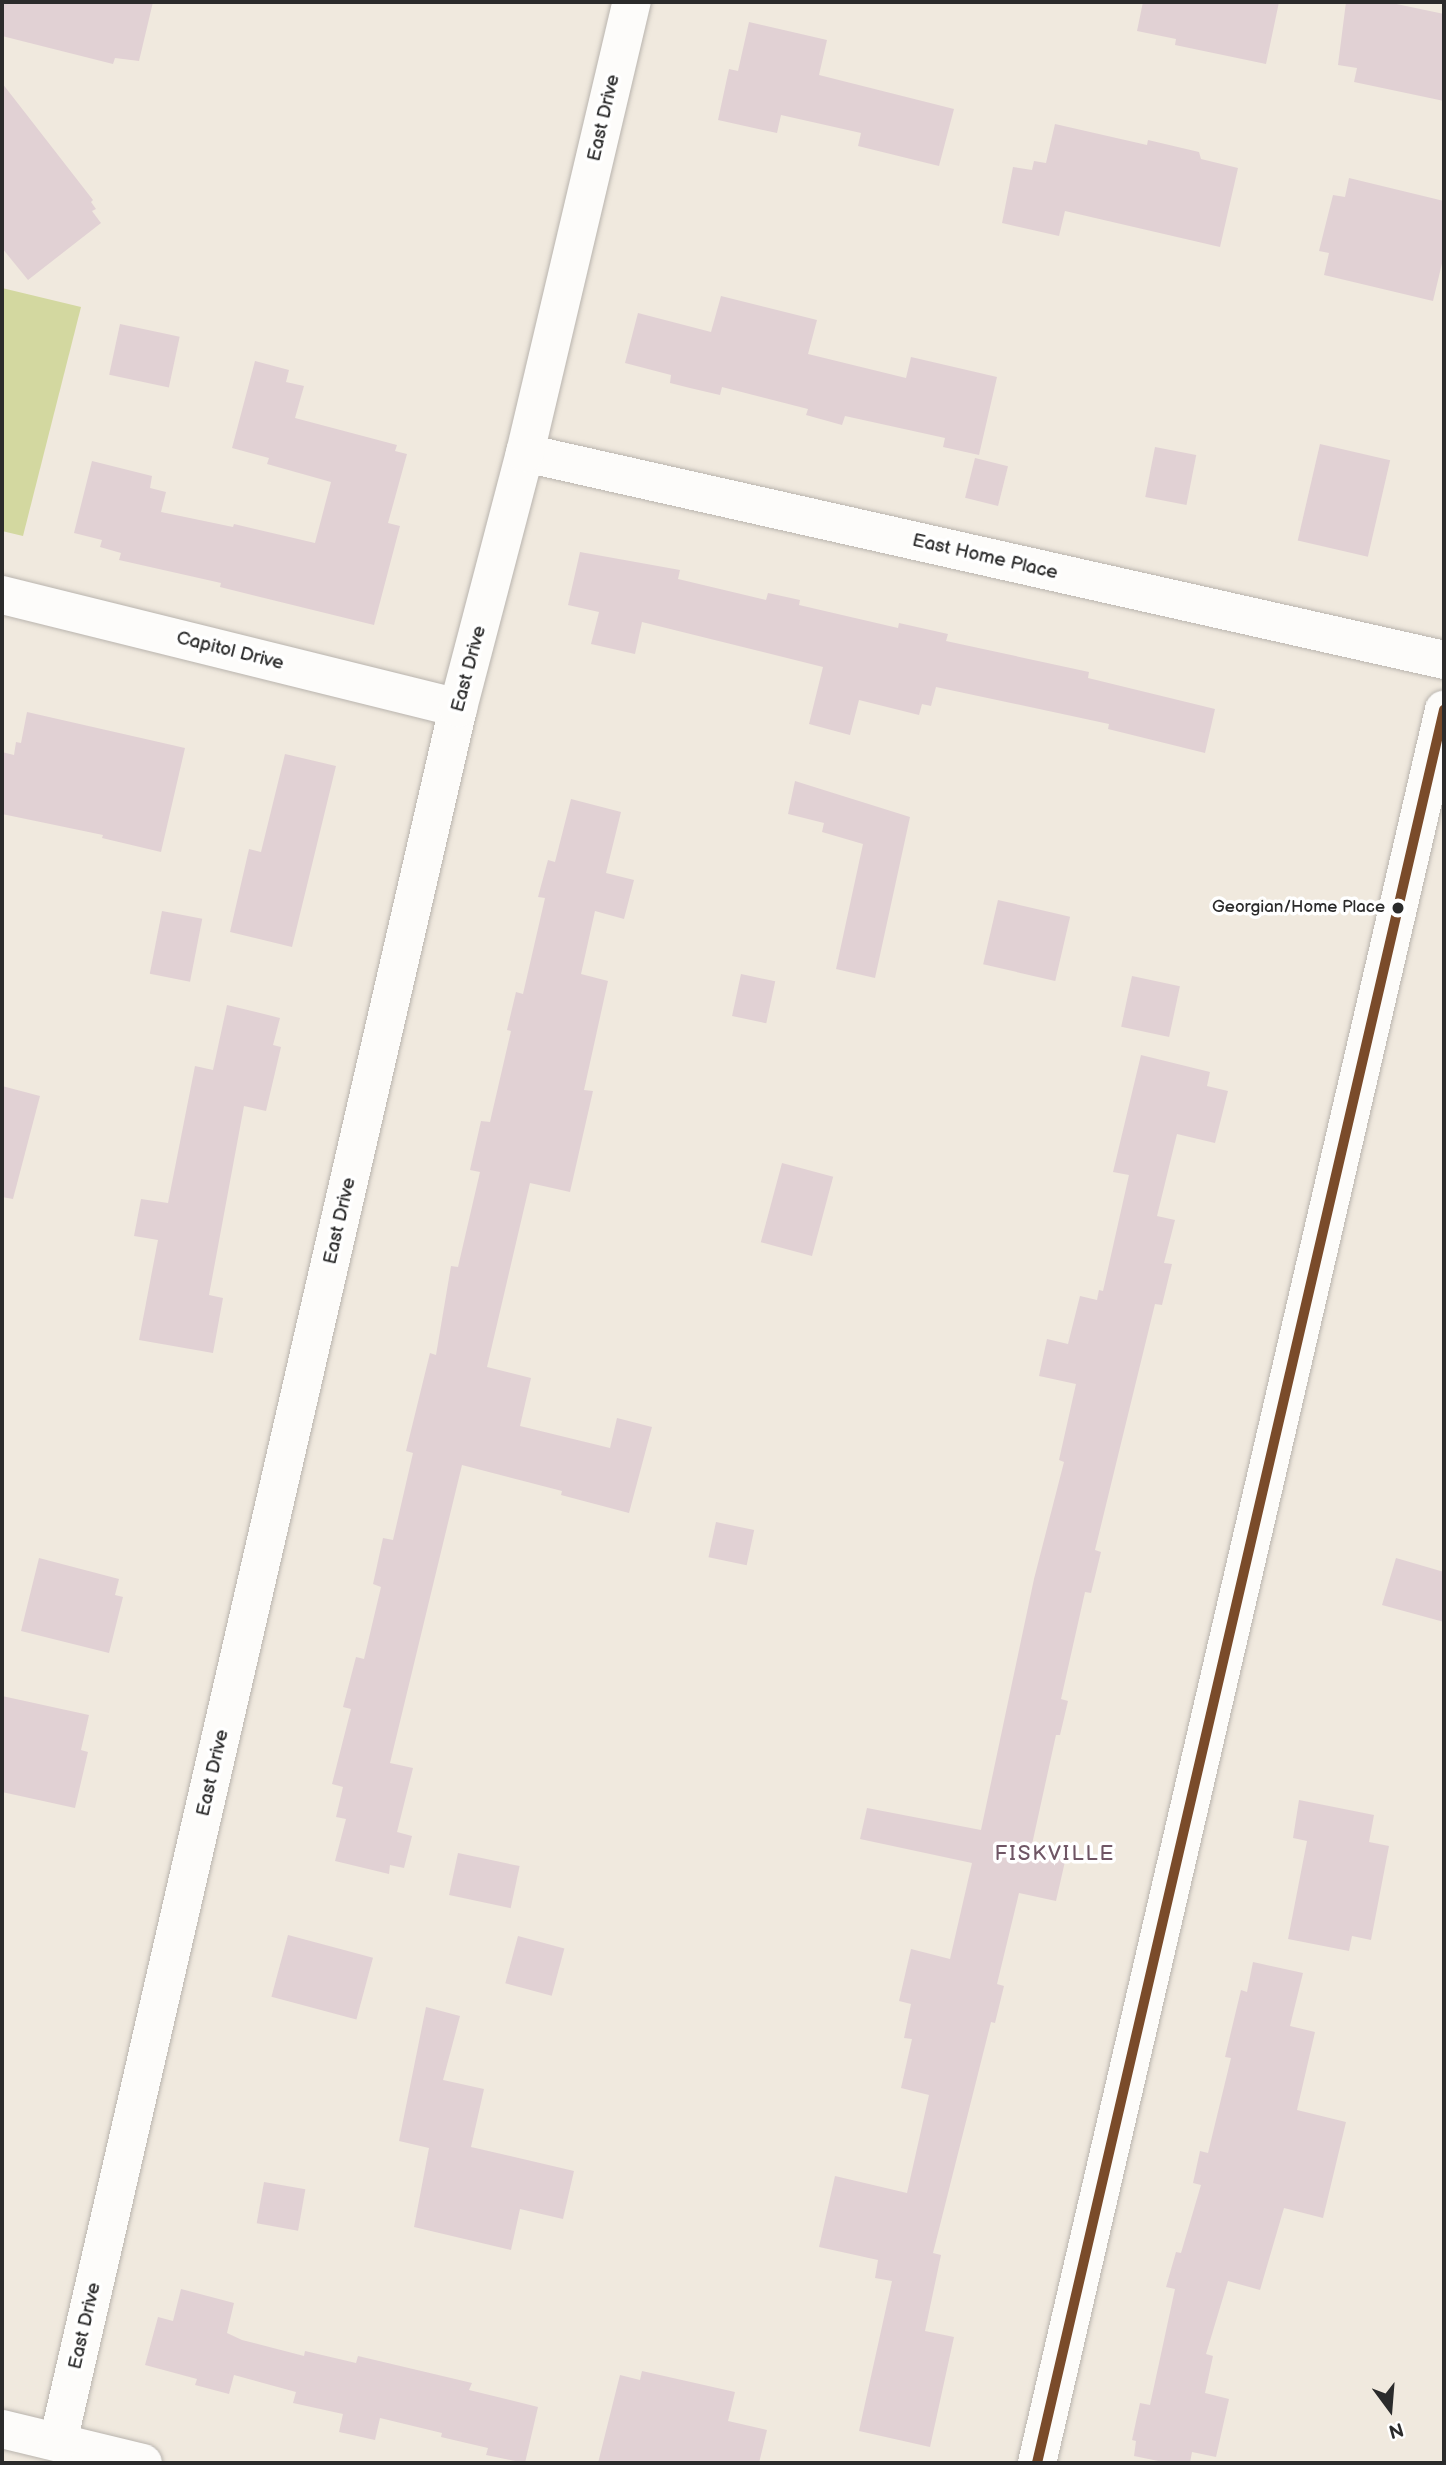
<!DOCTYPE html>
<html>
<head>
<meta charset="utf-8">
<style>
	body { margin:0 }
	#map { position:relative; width:1446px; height:2465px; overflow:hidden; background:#f0e9de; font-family:"Balsamiq Sans",sans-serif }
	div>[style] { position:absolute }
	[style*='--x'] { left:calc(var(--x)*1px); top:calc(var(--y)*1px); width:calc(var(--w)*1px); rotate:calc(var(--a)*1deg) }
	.green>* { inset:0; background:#d3d8a0 }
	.building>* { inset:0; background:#e1d1d4; transform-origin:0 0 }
	.roads { filter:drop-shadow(0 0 2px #b9b4ae) drop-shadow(0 0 2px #b9b4ae) }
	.minor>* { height:38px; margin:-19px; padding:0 19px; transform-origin:19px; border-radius:19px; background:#fdfcfa }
	.bus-1>* { height:10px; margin:-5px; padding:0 5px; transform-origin:5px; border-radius:5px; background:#7a4b2a }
	.dots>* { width:19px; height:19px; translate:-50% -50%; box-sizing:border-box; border:4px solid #fff; border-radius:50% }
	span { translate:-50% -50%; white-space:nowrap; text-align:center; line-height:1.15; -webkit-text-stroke:7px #fff; paint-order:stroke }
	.bus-label { font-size:17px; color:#2b2b2b }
	.right { translate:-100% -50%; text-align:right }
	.street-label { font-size:19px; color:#2b2b2b }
	.neighbourhood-label { font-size:21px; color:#6f5665; letter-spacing:2px }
	.frame { position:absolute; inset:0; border:4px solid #2b2b2b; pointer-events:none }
	.north { position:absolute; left:1355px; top:2374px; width:70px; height:70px; -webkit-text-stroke:5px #fff; paint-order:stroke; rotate:164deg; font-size:19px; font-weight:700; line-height:28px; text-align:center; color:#2b2b2b }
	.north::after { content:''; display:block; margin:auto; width:24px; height:32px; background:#2b2b2b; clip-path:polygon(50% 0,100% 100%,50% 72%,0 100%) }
</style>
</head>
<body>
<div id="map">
	<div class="green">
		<i style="clip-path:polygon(2px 288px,81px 307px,23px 536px,2px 531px)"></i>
	</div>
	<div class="building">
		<i style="clip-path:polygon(2px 2px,153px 2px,139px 61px,115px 58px,113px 64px,2px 36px)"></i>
		<i style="clip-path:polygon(1143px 2px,1279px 2px,1266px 64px,1175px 45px,1176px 39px,1137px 31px)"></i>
		<i style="clip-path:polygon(1346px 2px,1387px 2px,1444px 14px,1444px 101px,1354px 82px,1357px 68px,1338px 65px)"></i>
		<i style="clip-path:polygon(749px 22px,827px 40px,819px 75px,954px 109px,939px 166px,858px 146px,861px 133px,781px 115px,777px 133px,718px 120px,729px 69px,738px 71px)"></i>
		<i style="clip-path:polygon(2px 83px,93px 200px,91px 202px,96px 209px,92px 211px,101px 223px,28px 280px,2px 248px)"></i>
		<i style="clip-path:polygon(1055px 124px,1147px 145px,1148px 140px,1199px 152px,1201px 159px,1238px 168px,1220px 247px,1065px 211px,1059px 236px,1002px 223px,1013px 167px,1032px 170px,1034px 161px,1046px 163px)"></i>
		<i style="clip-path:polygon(1349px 178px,1444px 201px,1444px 255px,1433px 301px,1324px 275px,1329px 253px,1319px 251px,1333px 195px,1345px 197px)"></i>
		<i style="clip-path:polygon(721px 296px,817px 320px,808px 354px,906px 378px,911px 357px,997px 377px,979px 455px,943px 447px,945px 438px,845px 416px,842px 425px,806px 415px,808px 409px,722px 387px,720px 395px,690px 388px,670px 383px,671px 375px,625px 363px,638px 313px,711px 332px)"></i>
		<i style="left:120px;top:324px;width:61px;height:52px;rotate:12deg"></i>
		<i style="clip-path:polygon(255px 361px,289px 370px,286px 382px,304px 386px,295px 418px,397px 445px,395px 451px,407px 454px,388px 523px,400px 526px,374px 625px,220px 587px,221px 583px,119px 560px,121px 553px,100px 547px,102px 540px,74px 533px,92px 461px,152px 476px,150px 488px,166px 492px,161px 512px,233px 527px,234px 524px,315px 543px,331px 482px,267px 464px,269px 458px,232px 448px)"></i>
		<i style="left:1320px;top:444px;width:72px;height:99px;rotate:13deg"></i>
		<i style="left:1155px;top:447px;width:42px;height:51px;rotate:11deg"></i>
		<i style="left:975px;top:458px;width:34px;height:41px;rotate:14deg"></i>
		<i style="clip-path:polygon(580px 552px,680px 570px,678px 579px,766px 600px,768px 593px,800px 600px,799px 605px,898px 628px,899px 623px,948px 634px,946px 641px,1089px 672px,1088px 678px,1215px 709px,1205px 753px,1108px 729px,1109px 724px,936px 687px,931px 706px,922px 704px,919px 715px,859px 700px,850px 735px,809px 724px,823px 667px,642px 622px,635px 654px,591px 644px,599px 612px,568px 605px)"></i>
		<i style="clip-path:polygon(27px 712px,185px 748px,161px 852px,102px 838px,103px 835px,2px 814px,2px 752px,14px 755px,16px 742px,21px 743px)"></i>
		<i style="clip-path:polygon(285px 754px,336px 766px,292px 947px,230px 932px,249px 849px,261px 852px)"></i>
		<i style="clip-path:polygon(795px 781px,910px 817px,875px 978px,836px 969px,863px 844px,822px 832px,824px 823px,788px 814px)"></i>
		<i style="clip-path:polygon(571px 799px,621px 812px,606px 873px,634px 880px,624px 919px,595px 911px,581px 974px,608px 981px,584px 1090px,593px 1091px,570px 1192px,530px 1183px,487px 1367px,531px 1378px,520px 1426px,610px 1448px,617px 1418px,652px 1427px,629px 1513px,561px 1495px,562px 1491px,462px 1465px,390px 1763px,413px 1768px,397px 1832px,412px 1836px,404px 1868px,390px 1865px,389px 1874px,335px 1861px,346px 1819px,336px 1817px,343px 1787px,332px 1784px,351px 1709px,343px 1707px,356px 1657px,364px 1659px,381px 1587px,373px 1584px,383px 1538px,393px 1540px,413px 1453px,406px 1451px,430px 1353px,436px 1355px,451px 1266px,458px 1267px,480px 1172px,470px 1170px,481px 1121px,490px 1122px,511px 1031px,507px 1030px,516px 992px,523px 994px,545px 898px,538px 897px,548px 860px,555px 862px)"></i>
		<i style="left:998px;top:900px;width:74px;height:66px;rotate:13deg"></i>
		<i style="left:162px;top:911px;width:41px;height:64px;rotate:11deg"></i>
		<i style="left:741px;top:974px;width:35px;height:43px;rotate:12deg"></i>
		<i style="left:1132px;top:976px;width:49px;height:52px;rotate:12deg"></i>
		<i style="clip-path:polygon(227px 1005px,280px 1018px,273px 1045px,281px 1047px,266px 1111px,244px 1106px,209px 1295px,223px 1298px,213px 1353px,139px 1340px,158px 1240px,134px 1236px,141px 1199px,168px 1203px,195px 1066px,213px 1070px)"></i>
		<i style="clip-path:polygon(1141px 1055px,1210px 1072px,1207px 1086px,1228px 1091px,1215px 1143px,1177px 1134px,1157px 1216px,1175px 1220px,1164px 1263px,1172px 1264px,1162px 1305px,1155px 1304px,1095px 1550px,1101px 1552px,1091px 1593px,1085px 1592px,1061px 1699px,1068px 1701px,1060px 1735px,1056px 1735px,1031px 1849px,1066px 1857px,1056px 1901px,1019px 1893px,997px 1984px,1004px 1986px,995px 2023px,991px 2022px,933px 2253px,941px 2255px,925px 2331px,954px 2337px,930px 2447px,859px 2431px,892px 2281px,875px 2278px,878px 2260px,819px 2247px,835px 2176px,907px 2193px,929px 2095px,901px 2088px,912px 2039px,904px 2038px,911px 2004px,899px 2001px,911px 1949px,950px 1959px,972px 1863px,860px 1839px,867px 1808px,981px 1830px,1034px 1579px,1064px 1462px,1059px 1460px,1076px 1384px,1039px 1376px,1047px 1339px,1068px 1344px,1080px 1296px,1097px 1300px,1099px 1290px,1103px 1291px,1129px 1175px,1113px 1172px)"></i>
		<i style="clip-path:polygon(2px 1086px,40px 1096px,13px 1199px,2px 1197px)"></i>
		<i style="left:782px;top:1163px;width:53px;height:82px;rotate:15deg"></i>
		<i style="left:716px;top:1522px;width:39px;height:36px;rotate:12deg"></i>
		<i style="clip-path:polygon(39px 1558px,119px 1579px,115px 1595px,123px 1597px,109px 1653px,21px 1631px)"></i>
		<i style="clip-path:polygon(1396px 1558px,1444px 1572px,1444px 1622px,1382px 1605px)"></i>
		<i style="clip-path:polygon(2px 1696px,89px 1715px,81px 1750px,88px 1752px,75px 1808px,2px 1792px)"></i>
		<i style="clip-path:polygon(1299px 1800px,1374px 1815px,1369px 1842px,1389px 1846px,1371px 1940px,1352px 1936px,1349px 1951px,1288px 1939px,1307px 1841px,1293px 1838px)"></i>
		<i style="left:458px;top:1853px;width:63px;height:43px;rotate:12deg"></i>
		<i style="left:288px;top:1935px;width:88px;height:64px;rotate:15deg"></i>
		<i style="left:518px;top:1936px;width:48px;height:49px;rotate:15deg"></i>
		<i style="clip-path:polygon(1253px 1962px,1303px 1973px,1290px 2026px,1315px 2032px,1297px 2110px,1346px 2122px,1323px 2218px,1284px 2208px,1260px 2290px,1228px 2281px,1206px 2354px,1213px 2356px,1205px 2393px,1229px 2399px,1216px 2457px,1192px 2452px,1190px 2463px,1168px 2463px,1134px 2456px,1136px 2441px,1132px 2440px,1140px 2403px,1150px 2405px,1175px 2289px,1166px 2287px,1176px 2252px,1181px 2253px,1201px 2185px,1193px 2183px,1200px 2151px,1208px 2153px,1231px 2058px,1225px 2057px,1241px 1990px,1247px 1992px)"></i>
		<i style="clip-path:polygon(426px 2007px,460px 2016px,443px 2080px,484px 2089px,471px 2147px,574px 2171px,563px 2219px,520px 2209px,511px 2250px,414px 2227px,429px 2148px,399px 2141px)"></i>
		<i style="left:264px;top:2182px;width:42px;height:42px;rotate:10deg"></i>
		<i style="clip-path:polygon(181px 2289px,234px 2303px,227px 2333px,242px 2340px,304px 2356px,305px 2351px,356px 2363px,358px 2356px,472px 2383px,469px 2390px,538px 2407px,525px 2463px,486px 2455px,488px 2448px,441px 2437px,442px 2433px,380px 2418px,375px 2440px,339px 2432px,343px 2414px,293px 2403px,296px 2392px,234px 2375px,229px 2394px,195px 2385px,197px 2379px,145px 2365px,158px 2317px,173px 2321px)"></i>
		<i style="clip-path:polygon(642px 2371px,735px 2392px,728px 2421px,767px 2430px,759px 2463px,598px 2463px,620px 2375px,640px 2380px)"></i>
	</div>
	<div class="roads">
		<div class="minor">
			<i style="--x:525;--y:453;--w:942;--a:12.69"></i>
			<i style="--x:2;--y:595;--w:470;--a:13.9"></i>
			<i style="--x:2;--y:2429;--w:145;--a:13.6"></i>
			<i style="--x:58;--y:2442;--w:1780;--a:-77.01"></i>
			<i style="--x:458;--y:708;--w:264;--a:-75.3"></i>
			<i style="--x:525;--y:453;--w:464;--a:-76.7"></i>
			<i style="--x:1037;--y:2463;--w:1800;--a:-76.93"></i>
		</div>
	</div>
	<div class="bus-1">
		<i style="--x:1037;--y:2463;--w:1800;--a:-76.93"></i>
	</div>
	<div class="dots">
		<i style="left:1398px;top:908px;background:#2b2b2b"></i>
	</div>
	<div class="bus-label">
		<span class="right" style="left:1385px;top:908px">Georgian/Home Place</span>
	</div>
	<div class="street-label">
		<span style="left:604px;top:118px;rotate:-77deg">East Drive</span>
		<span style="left:985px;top:557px;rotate:13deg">East Home Place</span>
		<span style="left:230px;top:651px;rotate:14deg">Capitol Drive</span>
		<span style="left:469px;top:669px;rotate:-75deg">East Drive</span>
		<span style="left:340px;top:1221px;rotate:-77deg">East Drive</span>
		<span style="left:213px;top:1773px;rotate:-77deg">East Drive</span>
		<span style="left:85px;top:2326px;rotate:-77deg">East Drive</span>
	</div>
	<div class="neighbourhood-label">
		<span style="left:1055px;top:1854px">FISKVILLE</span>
	</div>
	<div class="frame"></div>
	<div class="north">N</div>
</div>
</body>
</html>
